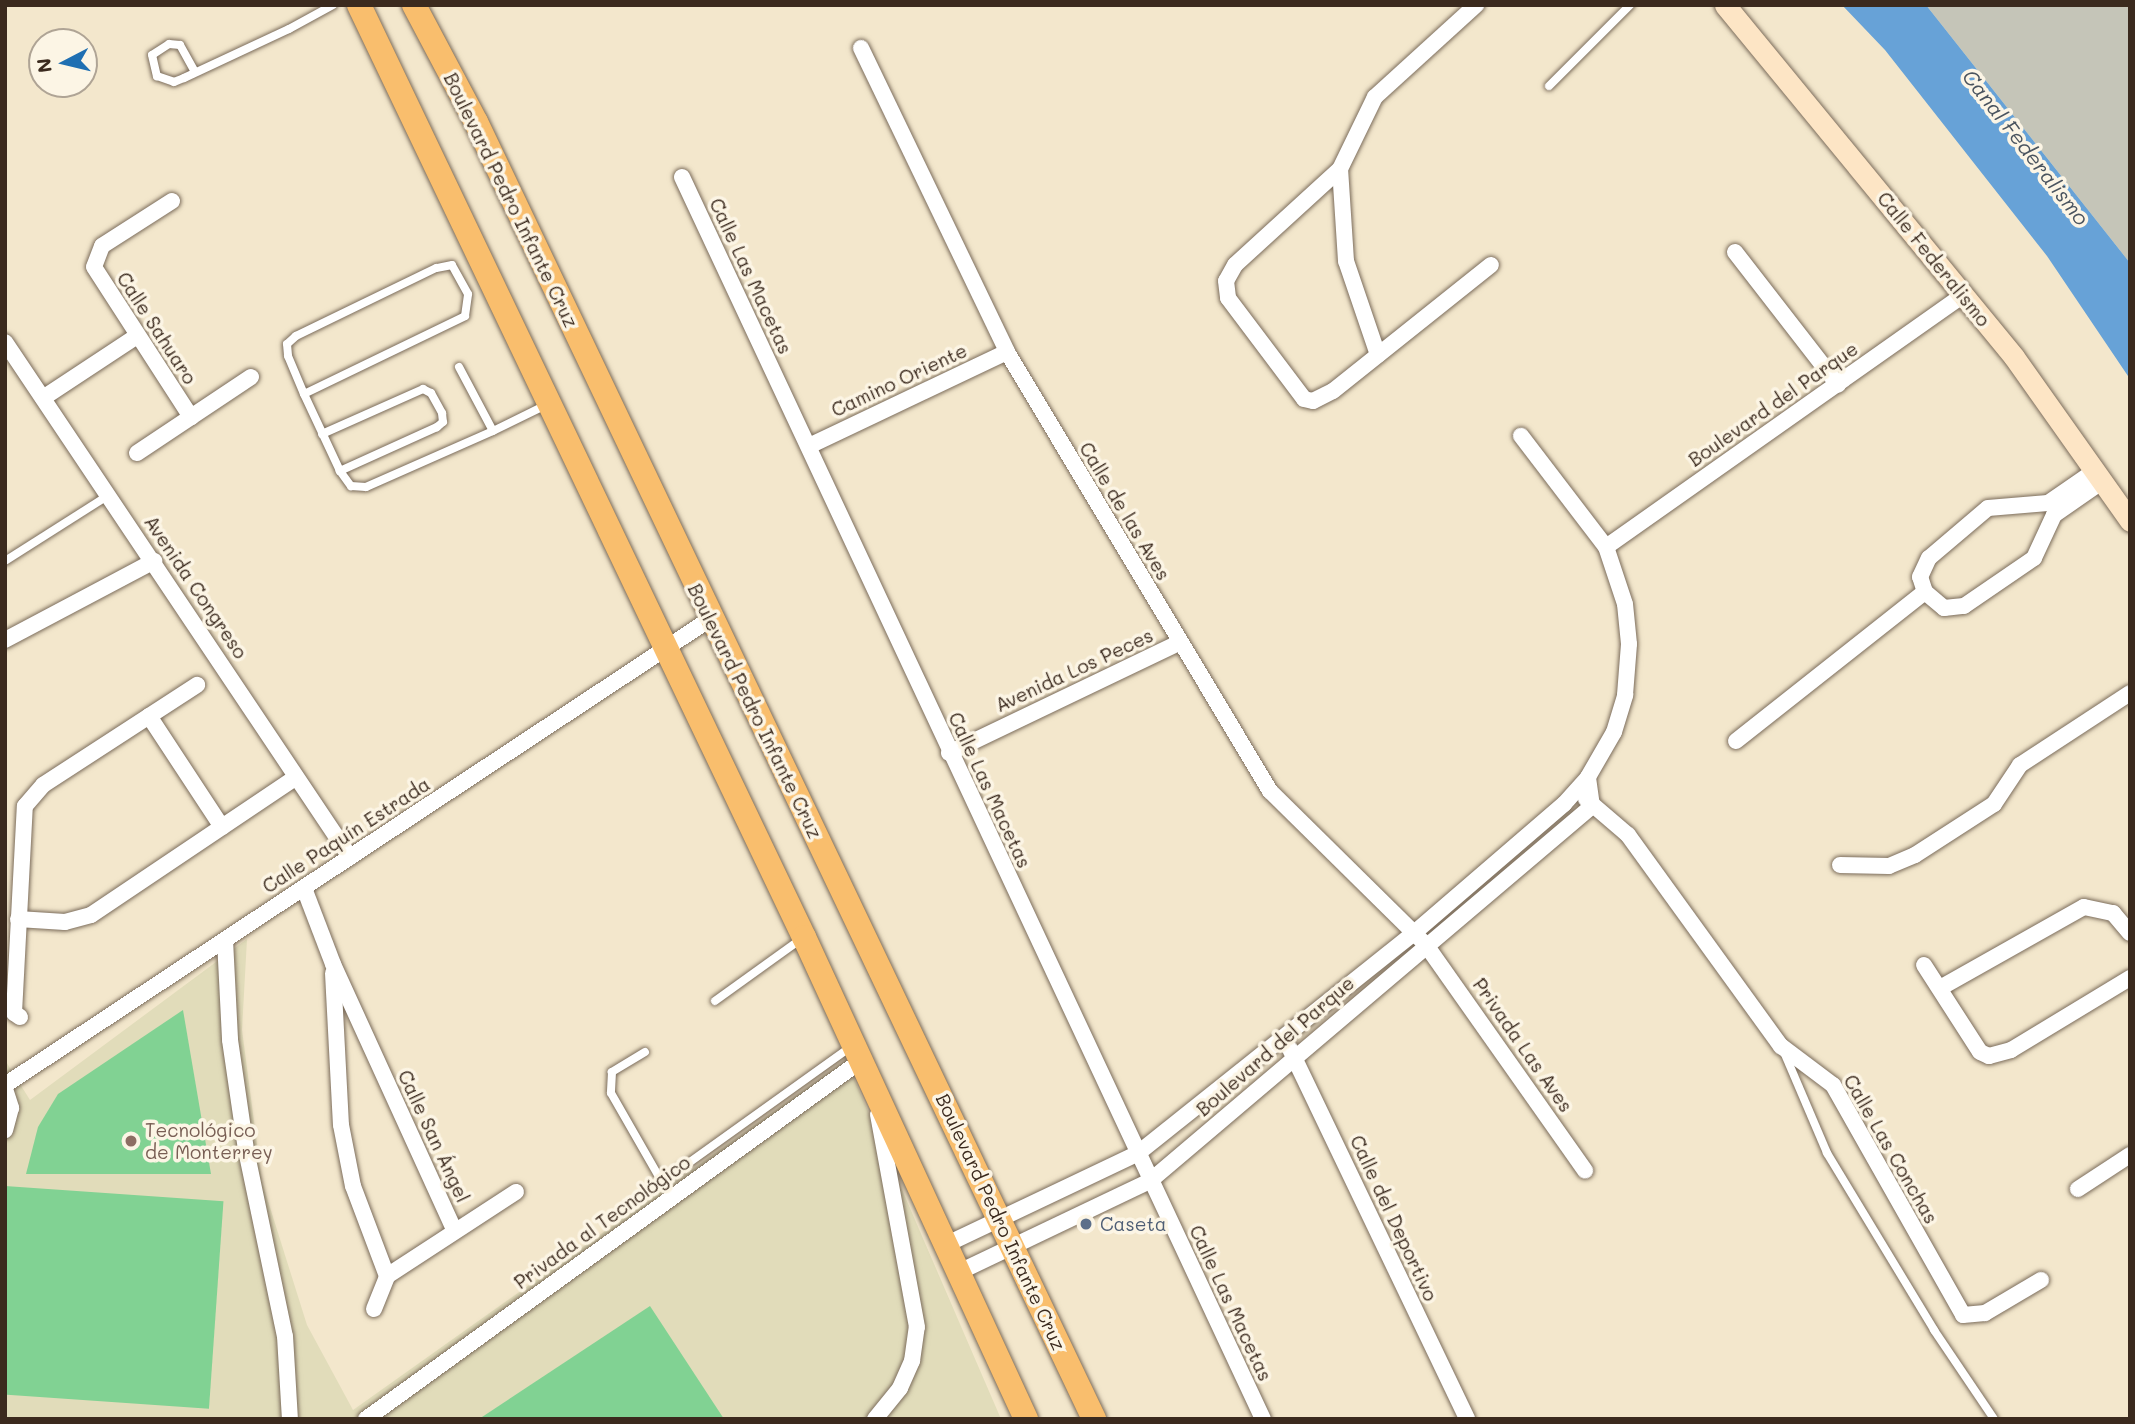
<!DOCTYPE html>
<html>
<head>
<meta charset="utf-8">
<style>
	body { margin:0 }
	#map { position:relative; width:2135px; height:1424px; overflow:hidden; background:#f3e7cc; font-family:Mali,sans-serif }
	div>[style] { position:absolute }
	[style*='--x'] { left:calc(var(--x)*1px); top:calc(var(--y)*1px); width:calc(var(--w)*1px); rotate:calc(var(--a)*1deg) }
	.built>* { inset:0; background:#e1dcba }
	.industrial>* { inset:0; background:#c5c5b8 }
	.green>* { inset:0; background:#81d293; transform-origin:0 0 }
	.water>* { inset:0; background:#67a2d7 }
	.roads { filter:drop-shadow(0 0 2px #7b6c5b) drop-shadow(0 0 2px #7b6c5b) }
	.service>* { height:8px; margin:-4px; padding:0 4px; transform-origin:4px; border-radius:4px; background:#fff }
	.minor>* { height:16px; margin:-8px; padding:0 8px; transform-origin:8px; border-radius:8px; background:#fff }
	.secondary>* { height:21px; margin:-10.5px; padding:0 10.5px; transform-origin:10.5px; border-radius:10.5px; background:#fde5c5 }
	.trunk>* { height:24px; margin:-12px; padding:0 12px; transform-origin:12px; border-radius:12px; background:#f9be6d }
	.dots>* { width:19px; height:19px; translate:-50% -50%; box-sizing:border-box; border:4px solid #fcf5e5; border-radius:50% }
	span { translate:-50% -50%; white-space:nowrap; text-align:center; line-height:1.15; -webkit-text-stroke:7px #fcf5e5; paint-order:stroke }
	.street-label { font-size:19px; color:#3b2a1e }
	.education-label { font-size:19px; color:#785e54 }
	.left { translate:0 -50%; text-align:left }
	.service-label { font-size:19px; color:#4e5e75 }
	.water-label { font-size:21px; color:#4a545f; font-style:italic }
	.frame { position:absolute; inset:0; border:7px solid #3b2a1e; pointer-events:none }
	.north { position:absolute; left:28px; top:28px; width:70px; height:70px; box-sizing:border-box; background:#fcf5e5; border:2px solid #afa495; border-radius:50%; rotate:263deg; font-size:19px; font-weight:700; line-height:28px; text-align:center; color:#3b2a1e }
	.north::after { content:''; display:block; margin:auto; width:24px; height:32px; background:#1f6fb2; clip-path:polygon(50% 0,100% 100%,50% 72%,0 100%) }
</style>
</head>
<body>
<div id="map">
	<div class="built">
		<i style="clip-path:polygon(247px 939px,242px 1030px,262px 1182px,307px 1325px,353px 1410px,846px 1060px,1001px 1419px,5px 1419px,5px 1060px,30px 1100px)"></i>
	</div>
	<div class="industrial">
		<i style="clip-path:polygon(1926px 5px,2130px 5px,2130px 263px)"></i>
	</div>
	<div class="green">
		<i style="clip-path:polygon(183px 1010px,211px 1174px,26px 1174px,38px 1127px,58px 1094px)"></i>
		<i style="left:5px;top:1186px;width:219px;height:208px;rotate:4deg"></i>
		<i style="clip-path:polygon(650px 1306px,724px 1419px,479px 1419px)"></i>
	</div>
	<div class="water">
		<i style="clip-path:polygon(1842px 5px,1926px 5px,2130px 263px,2130px 379px,2047px 256px,1885px 50px)"></i>
	</div>
	<div class="roads">
		<div class="service">
			<i style="--x:195;--y:72;--w:31;--a:-119"></i>
			<i style="--x:180;--y:45;--w:11;--a:-175"></i>
			<i style="--x:169;--y:44;--w:20;--a:147"></i>
			<i style="--x:152;--y:55;--w:22;--a:77"></i>
			<i style="--x:157;--y:76;--w:18;--a:19"></i>
			<i style="--x:174;--y:82;--w:11;--a:-22"></i>
			<i style="--x:184;--y:78;--w:116;--a:-25"></i>
			<i style="--x:289;--y:29;--w:50;--a:-28.6"></i>
			<i style="--x:1549;--y:86;--w:115;--a:-45"></i>
			<i style="--x:459;--y:367;--w:72;--a:62"></i>
			<i style="--x:493;--y:431;--w:61;--a:-26.1"></i>
			<i style="--x:304;--y:394;--w:179;--a:-25.8"></i>
			<i style="--x:465;--y:316;--w:22;--a:-82"></i>
			<i style="--x:468;--y:294;--w:33;--a:-119"></i>
			<i style="--x:452;--y:265;--w:16;--a:169"></i>
			<i style="--x:436;--y:268;--w:156;--a:154.1"></i>
			<i style="--x:296;--y:336;--w:12;--a:138"></i>
			<i style="--x:287;--y:344;--w:12;--a:85"></i>
			<i style="--x:288;--y:356;--w:41;--a:67.2"></i>
			<i style="--x:304;--y:394;--w:85;--a:64.9"></i>
			<i style="--x:340;--y:471;--w:19;--a:54"></i>
			<i style="--x:351;--y:486;--w:15;--a:4"></i>
			<i style="--x:366;--y:487;--w:139;--a:-23.8"></i>
			<i style="--x:322;--y:434;--w:111;--a:-24"></i>
			<i style="--x:423;--y:389;--w:9;--a:27"></i>
			<i style="--x:431;--y:393;--w:23;--a:61"></i>
			<i style="--x:442;--y:413;--w:9;--a:84"></i>
			<i style="--x:443;--y:422;--w:8;--a:140"></i>
			<i style="--x:437;--y:427;--w:107;--a:155.6"></i>
			<i style="--x:5;--y:561;--w:123;--a:-32.4"></i>
			<i style="--x:715;--y:1001;--w:106;--a:-35.8"></i>
			<i style="--x:645;--y:1052;--w:39;--a:149"></i>
			<i style="--x:612;--y:1072;--w:21;--a:93"></i>
			<i style="--x:611;--y:1093;--w:103;--a:60.2"></i>
			<i style="--x:662;--y:1182;--w:234;--a:-35.6"></i>
			<i style="--x:1784;--y:1052;--w:110;--a:66.9"></i>
			<i style="--x:1827;--y:1153;--w:207;--a:58.8"></i>
			<i style="--x:1934;--y:1330;--w:107;--a:56"></i>
		</div>
		<div class="minor">
			<i style="--x:861;--y:48;--w:337;--a:64.3"></i>
			<i style="--x:1007;--y:352;--w:512;--a:59.07"></i>
			<i style="--x:1270;--y:791;--w:219;--a:44.6"></i>
			<i style="--x:1426;--y:945;--w:276;--a:54.8"></i>
			<i style="--x:1340;--y:169;--w:142;--a:137.6"></i>
			<i style="--x:1235;--y:265;--w:18;--a:119"></i>
			<i style="--x:1226;--y:281;--w:17;--a:83"></i>
			<i style="--x:1228;--y:298;--w:126;--a:53"></i>
			<i style="--x:1304;--y:399;--w:9;--a:13"></i>
			<i style="--x:1313;--y:401;--w:22;--a:-27"></i>
			<i style="--x:1333;--y:391;--w:202;--a:-38.6"></i>
			<i style="--x:682;--y:177;--w:1371;--a:64.93"></i>
			<i style="--x:172;--y:201;--w:83;--a:147.3"></i>
			<i style="--x:102;--y:246;--w:22;--a:111"></i>
			<i style="--x:94;--y:267;--w:179;--a:57.1"></i>
			<i style="--x:1735;--y:252;--w:168;--a:52.2"></i>
			<i style="--x:5;--y:342;--w:620;--a:56.18"></i>
			<i style="--x:1378;--y:355;--w:99;--a:-108.8"></i>
			<i style="--x:1346;--y:261;--w:92;--a:-93.7"></i>
			<i style="--x:1340;--y:169;--w:80;--a:-64.1"></i>
			<i style="--x:1375;--y:97;--w:137;--a:-42.3"></i>
			<i style="--x:43;--y:398;--w:113;--a:-33.4"></i>
			<i style="--x:809;--y:446;--w:219;--a:-25.4"></i>
			<i style="--x:137;--y:453;--w:137;--a:-33.7"></i>
			<i style="--x:1606;--y:547;--w:437;--a:-35.2"></i>
			<i style="--x:1925;--y:592;--w:25;--a:40"></i>
			<i style="--x:1944;--y:608;--w:20;--a:-6"></i>
			<i style="--x:1964;--y:606;--w:85;--a:-34.4"></i>
			<i style="--x:2034;--y:558;--w:47;--a:-65.1"></i>
			<i style="--x:2054;--y:515;--w:60;--a:-34.8"></i>
			<i style="--x:5;--y:640;--w:169;--a:-27.9"></i>
			<i style="--x:149;--y:716;--w:133;--a:56.7"></i>
			<i style="--x:1736;--y:741;--w:241;--a:-38.3"></i>
			<i style="--x:1925;--y:592;--w:16;--a:-108"></i>
			<i style="--x:1920;--y:577;--w:21;--a:-65"></i>
			<i style="--x:1929;--y:558;--w:77;--a:-40.3"></i>
			<i style="--x:1988;--y:508;--w:60;--a:-4.8"></i>
			<i style="--x:2048;--y:503;--w:58;--a:-34.5"></i>
			<i style="--x:949;--y:753;--w:255;--a:-25.6"></i>
			<i style="--x:1586;--y:799;--w:55;--a:40.6"></i>
			<i style="--x:1628;--y:835;--w:261;--a:54.1"></i>
			<i style="--x:1781;--y:1046;--w:65;--a:36.9"></i>
			<i style="--x:1833;--y:1085;--w:264;--a:60.5"></i>
			<i style="--x:1963;--y:1315;--w:22;--a:-5"></i>
			<i style="--x:1985;--y:1313;--w:65;--a:-30.5"></i>
			<i style="--x:1840;--y:865;--w:49;--a:1.2"></i>
			<i style="--x:1889;--y:866;--w:28;--a:-23"></i>
			<i style="--x:1915;--y:855;--w:94;--a:-32.8"></i>
			<i style="--x:1994;--y:804;--w:47;--a:-56.3"></i>
			<i style="--x:2020;--y:765;--w:131;--a:-33.2"></i>
			<i style="--x:304;--y:888;--w:81;--a:69.1"></i>
			<i style="--x:333;--y:964;--w:291;--a:65.5"></i>
			<i style="--x:18;--y:919;--w:47;--a:3.7"></i>
			<i style="--x:65;--y:922;--w:27;--a:-15"></i>
			<i style="--x:91;--y:915;--w:247;--a:-33.9"></i>
			<i style="--x:225;--y:940;--w:100;--a:87.1"></i>
			<i style="--x:230;--y:1040;--w:111;--a:81.7"></i>
			<i style="--x:246;--y:1150;--w:190;--a:78.2"></i>
			<i style="--x:285;--y:1336;--w:83;--a:86.6"></i>
			<i style="--x:1924;--y:965;--w:103;--a:57.2"></i>
			<i style="--x:1980;--y:1052;--w:10;--a:24"></i>
			<i style="--x:1989;--y:1056;--w:23;--a:-15"></i>
			<i style="--x:2011;--y:1050;--w:139;--a:-31.2"></i>
			<i style="--x:333;--y:973;--w:152;--a:87"></i>
			<i style="--x:341;--y:1125;--w:62;--a:78.9"></i>
			<i style="--x:353;--y:1186;--w:96;--a:69.3"></i>
			<i style="--x:1940;--y:988;--w:165;--a:-29.4"></i>
			<i style="--x:2084;--y:907;--w:30;--a:12"></i>
			<i style="--x:2113;--y:913;--w:26;--a:50"></i>
			<i style="--x:20;--y:1017;--w:7;--a:-146"></i>
			<i style="--x:14;--y:1013;--w:207;--a:-87"></i>
			<i style="--x:25;--y:806;--w:28;--a:-49"></i>
			<i style="--x:43;--y:785;--w:184;--a:-33"></i>
			<i style="--x:1290;--y:1049;--w:410;--a:64.4"></i>
			<i style="--x:5;--y:1085;--w:845;--a:-33.46"></i>
			<i style="--x:5;--y:1089;--w:20;--a:72"></i>
			<i style="--x:11;--y:1108;--w:23;--a:105"></i>
			<i style="--x:2078;--y:1189;--w:62;--a:-33.2"></i>
			<i style="--x:945;--y:1245;--w:212;--a:-25.4"></i>
			<i style="--x:1137;--y:1154;--w:354;--a:-38.6"></i>
			<i style="--x:1414;--y:933;--w:198;--a:-40.7"></i>
			<i style="--x:1564;--y:804;--w:36;--a:-48"></i>
			<i style="--x:1588;--y:777;--w:52;--a:-60"></i>
			<i style="--x:1614;--y:732;--w:39;--a:-73"></i>
			<i style="--x:1625;--y:695;--w:51;--a:-85.5"></i>
			<i style="--x:1629;--y:644;--w:40;--a:-95.7"></i>
			<i style="--x:1625;--y:604;--w:60;--a:-108.4"></i>
			<i style="--x:1606;--y:547;--w:140;--a:-127.4"></i>
			<i style="--x:957;--y:1273;--w:214;--a:-25.5"></i>
			<i style="--x:1150;--y:1181;--w:580;--a:-40.31"></i>
			<i style="--x:1592;--y:806;--w:29;--a:-98"></i>
			<i style="--x:387;--y:1276;--w:154;--a:-33.1"></i>
			<i style="--x:374;--y:1309;--w:35;--a:-68"></i>
			<i style="--x:366;--y:1419;--w:612;--a:-35.9"></i>
			<i style="--x:875;--y:1419;--w:40;--a:-51"></i>
			<i style="--x:900;--y:1388;--w:30;--a:-66"></i>
			<i style="--x:912;--y:1361;--w:34;--a:-82"></i>
			<i style="--x:917;--y:1327;--w:216;--a:-100.4"></i>
		</div>
		<div class="secondary">
			<i style="--x:1725;--y:5;--w:455;--a:50.6"></i>
			<i style="--x:2014;--y:357;--w:201;--a:54.7"></i>
		</div>
		<div class="trunk">
			<i style="--x:359;--y:5;--w:1033;--a:64.48"></i>
			<i style="--x:804;--y:937;--w:531;--a:65.27"></i>
			<i style="--x:414;--y:5;--w:132;--a:62.1"></i>
			<i style="--x:476;--y:122;--w:1437;--a:64.52"></i>
		</div>
	</div>
	<div class="dots">
		<i style="left:131px;top:1141px;background:#8d6e63"></i>
		<i style="left:1086px;top:1224px;background:#5c6f8a"></i>
	</div>
	<div class="street-label">
		<span style="left:511px;top:200px;rotate:64deg">Boulevard Pedro Infante Cruz</span>
		<span style="left:1934px;top:259px;rotate:51deg">Calle Federalismo</span>
		<span style="left:751px;top:276px;rotate:65deg">Calle Las Macetas</span>
		<span style="left:157px;top:328px;rotate:57deg">Calle Sahuaro</span>
		<span style="left:899px;top:380px;rotate:-25deg">Camino Oriente</span>
		<span style="left:1773px;top:404px;rotate:-35deg">Boulevard del Parque</span>
		<span style="left:1125px;top:511px;rotate:59deg">Calle de las Aves</span>
		<span style="left:196px;top:587px;rotate:56deg">Avenida Congreso</span>
		<span style="left:1074px;top:670px;rotate:-25deg">Avenida Los Peces</span>
		<span style="left:755px;top:711px;rotate:64deg">Boulevard Pedro Infante Cruz</span>
		<span style="left:990px;top:790px;rotate:65deg">Calle Las Macetas</span>
		<span style="left:346px;top:835px;rotate:-33deg">Calle Paquín Estrada</span>
		<span style="left:1523px;top:1045px;rotate:55deg">Privada Las Aves</span>
		<span style="left:1275px;top:1046px;rotate:-41deg">Boulevard del Parque</span>
		<span style="left:434px;top:1136px;rotate:65deg">Calle San Ángel</span>
		<span style="left:1891px;top:1149px;rotate:60deg">Calle Las Conchas</span>
		<span style="left:1394px;top:1218px;rotate:65deg">Calle del Deportivo</span>
		<span style="left:602px;top:1222px;rotate:-36deg">Privada al Tecnológico</span>
		<span style="left:1001px;top:1222px;rotate:65deg">Boulevard Pedro Infante Cruz</span>
		<span style="left:1231px;top:1303px;rotate:65deg">Calle Las Macetas</span>
	</div>
	<div class="education-label">
		<span class="left" style="left:145px;top:1141px">Tecnológico<br>de Monterrey</span>
	</div>
	<div class="service-label">
		<span class="left" style="left:1100px;top:1224px">Caseta</span>
	</div>
	<div class="water-label">
		<span style="left:2026px;top:147px;rotate:52deg">Canal Federalismo</span>
	</div>
	<div class="frame"></div>
	<div class="north">N</div>
</div>
</body>
</html>
